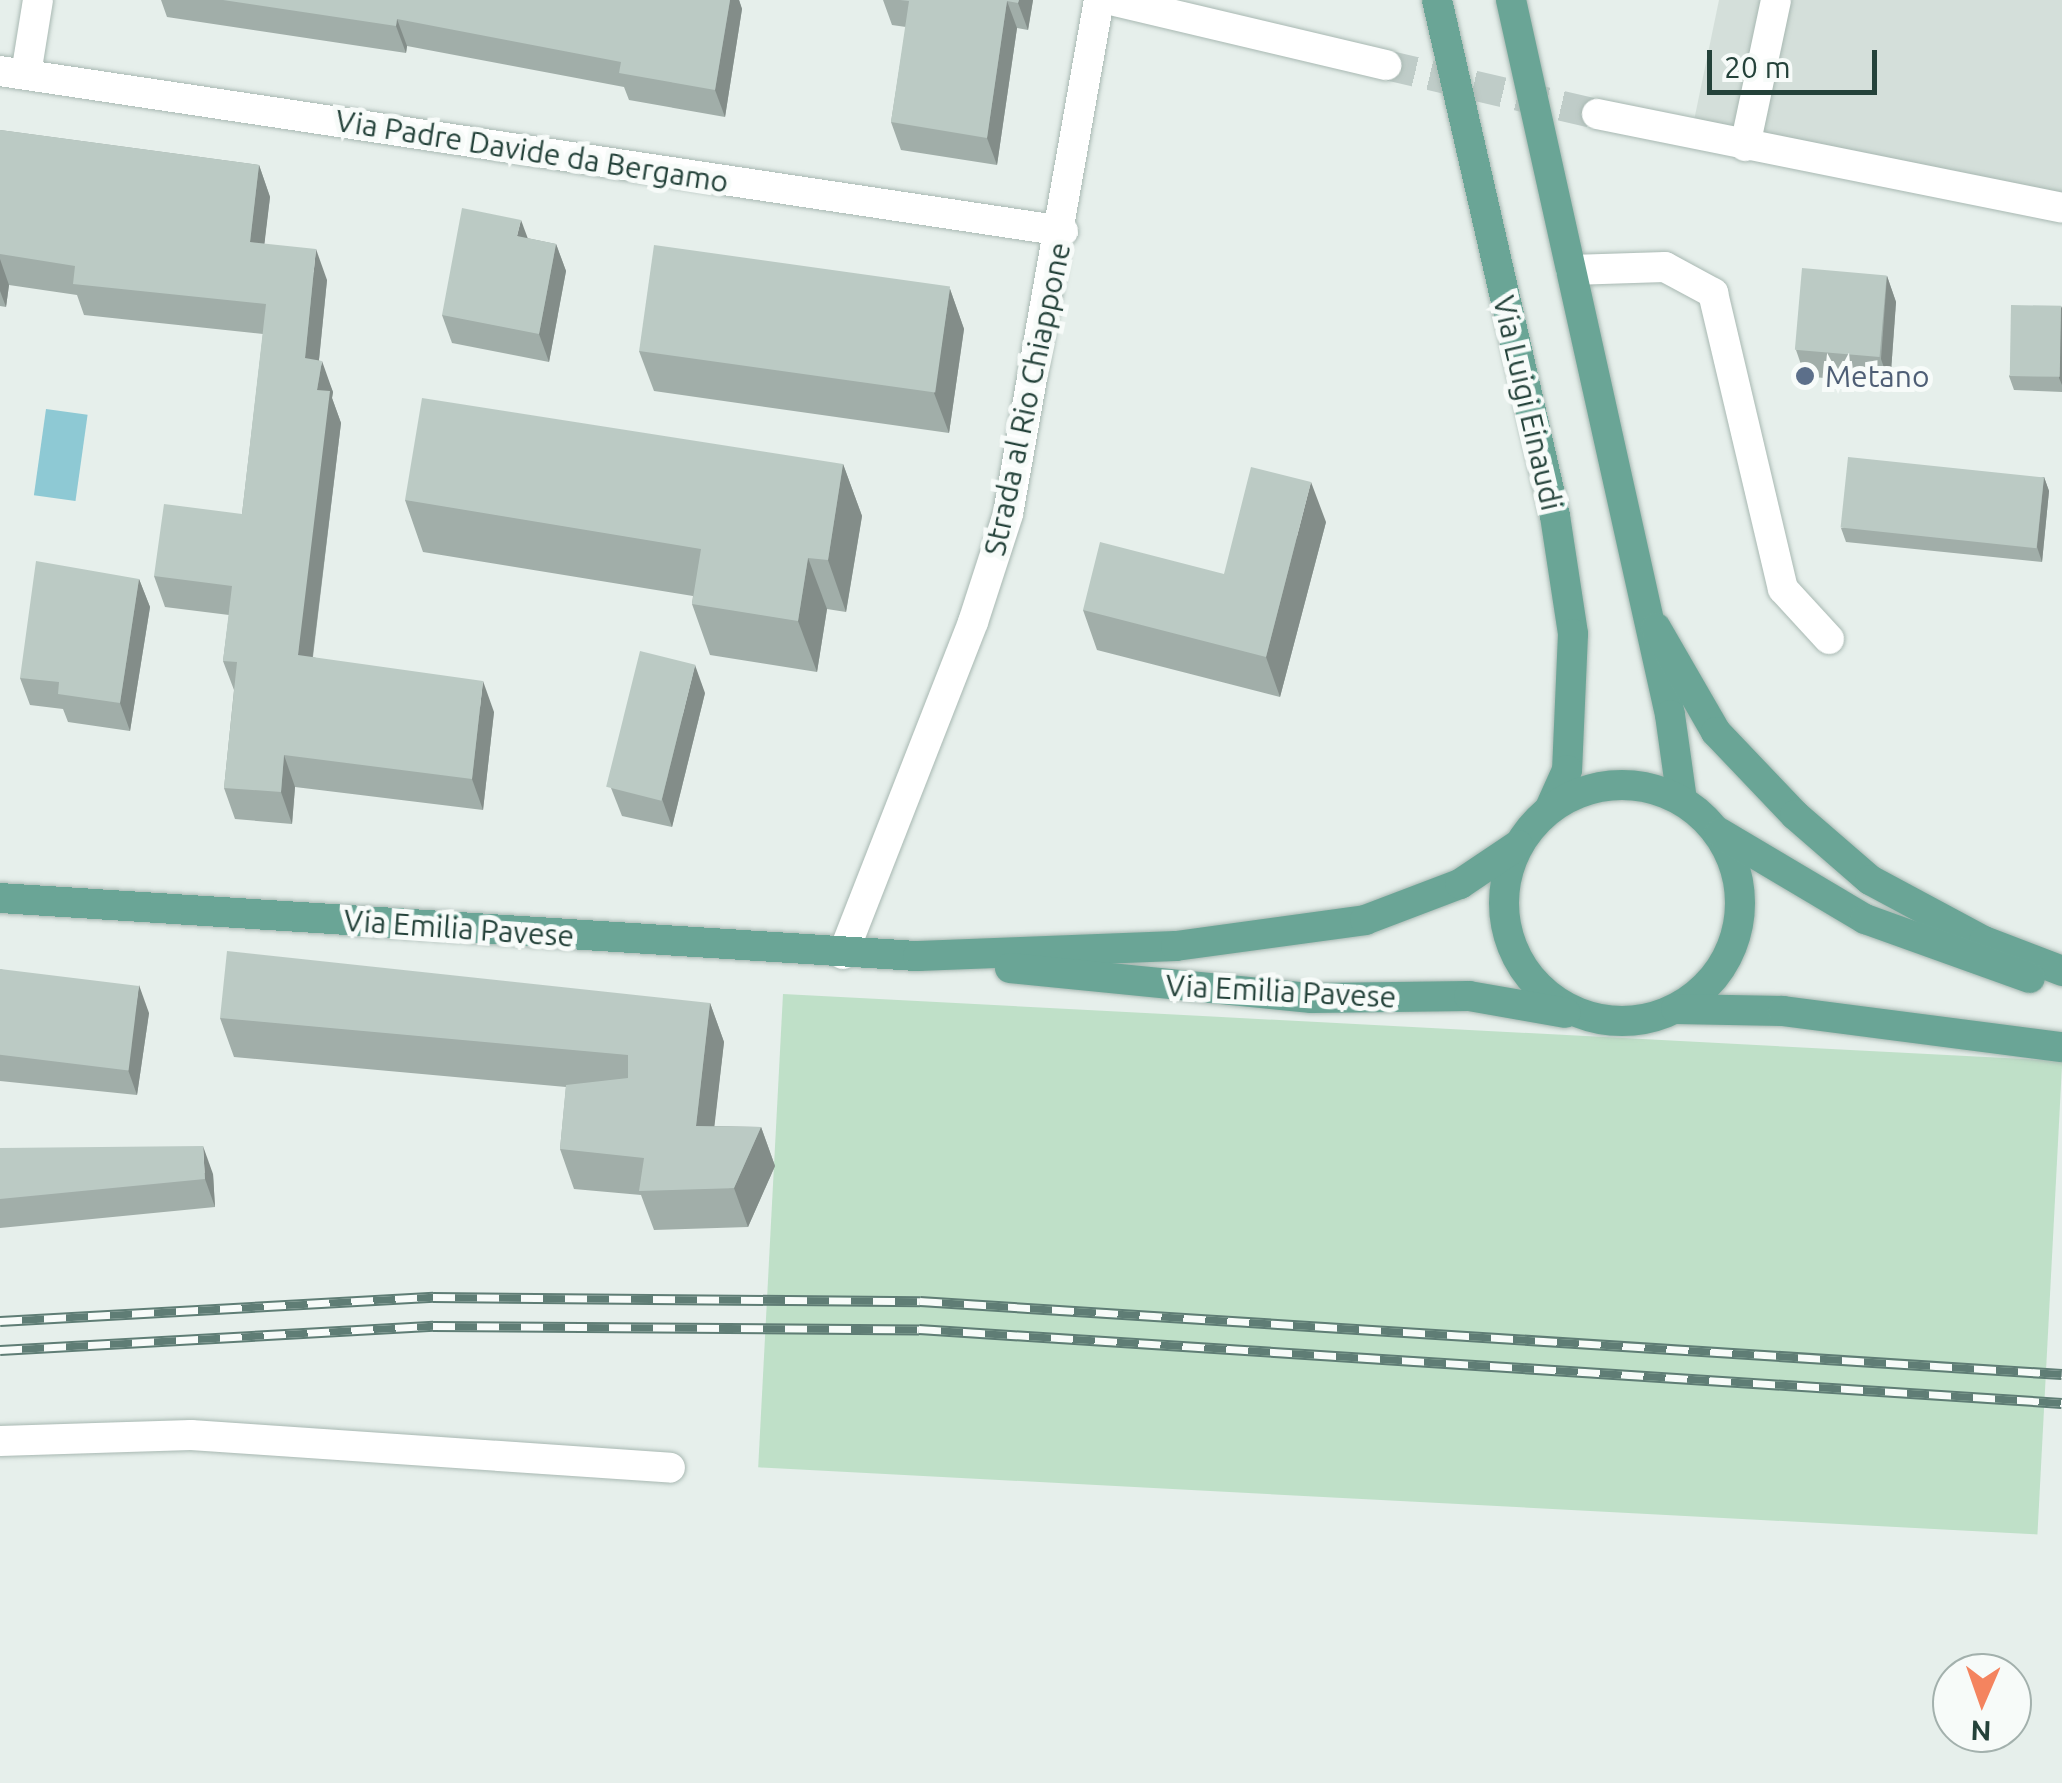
<!DOCTYPE html>
<html>
<head>
<meta charset="utf-8">
<style>
	body { margin:0 }
	#map { position:relative; width:2062px; height:1783px; overflow:hidden; background:#e6efeb; font-family:Ubuntu,sans-serif }
	div>[style] { position:absolute }
	[style*='--x'] { left:calc(var(--x)*1px); top:calc(var(--y)*1px); width:calc(var(--w)*1px); rotate:calc(var(--a)*1deg) }
	.built>* { inset:0; background:#d4dfda }
	.green>* { inset:0; background:#bfe0c8; transform-origin:0 0 }
	.water>* { inset:0; background:#8ec9d4; transform-origin:0 0 }
	.minor-tunnel>* { height:30px; margin-top:-15px; transform-origin:0; background:repeating-linear-gradient(90deg,#bfccc8 0 30px,transparent 0 45px) }
	.roads { filter:drop-shadow(0 0 2px #a8b8b2) drop-shadow(0 0 2px #a8b8b2) }
	.minor>* { height:30px; margin:-15px; padding:0 15px; transform-origin:15px; border-radius:15px; background:#fff }
	.major>* { height:30px; margin:-15px; padding:0 15px; transform-origin:15px; border-radius:15px; background:#6aa596 }
	.major>.ring { margin:-15px; padding:0; box-sizing:content-box; background:none; border:30px solid #6aa596; border-radius:50% }
	.rail>* { height:11px; margin-top:-5.5px; transform-origin:0; background:repeating-linear-gradient(90deg,#f7fbf9 0 22px,#5f7d75 0 44px); box-sizing:border-box; border-block:2px solid #5f7d75 }
	.wall>* { inset:0; background:#a1aea9 }
	.shaded-wall>* { inset:0; background:#838d89 }
	.building>* { inset:0; background:#bbcac4; transform-origin:0 0 }
	.dots>* { width:28px; height:28px; translate:-50% -50%; box-sizing:border-box; border:5px solid #f7fbf9; border-radius:50% }
	span { translate:-50% -50%; white-space:nowrap; text-align:center; line-height:1.15; -webkit-text-stroke:10px #f7fbf9; paint-order:stroke }
	.street-label { font-size:30px; color:#24423a }
	.service-label { font-size:30px; color:#4e5e75 }
	.left { translate:0 -50%; text-align:left }
	.north { position:absolute; left:1932px; top:1653px; width:100px; height:100px; box-sizing:border-box; background:#f7fbf9; border:2px solid #a3b1ad; border-radius:50%; rotate:182deg; font-size:28px; font-weight:700; line-height:40px; text-align:center; color:#24423a }
	.north::after { content:''; display:block; margin:auto; width:35px; height:45px; background:#f4845f; clip-path:polygon(50% 0,100% 100%,50% 72%,0 100%) }
	.scale { position:absolute; left:1707px; top:50px; width:170px; height:45px; box-sizing:border-box; border:5px solid #24423a; border-top:0; padding-left:12px; font-size:30px; line-height:35px; white-space:nowrap; color:#24423a; -webkit-text-stroke:8px #f7fbf9; paint-order:stroke }
</style>
</head>
<body>
<div id="map">
	<div class="built">
		<i style="clip-path:polygon(1719px 0,2062px 0,2062px 208px,1691px 135px)"></i>
	</div>
	<div class="green">
		<i style="left:783px;top:994px;width:1281px;height:474px;rotate:3deg"></i>
	</div>
	<div class="water">
		<i style="left:46px;top:409px;width:42px;height:87px;rotate:8deg"></i>
	</div>
	<div class="minor-tunnel">
		<i style="--x:1386;--y:65;--w:217;--a:13.1"></i>
	</div>
	<div class="roads">
		<div class="minor">
			<i style="--x:1111;--y:0;--w:283;--a:13.3"></i>
			<i style="--x:0;--y:71;--w:1075;--a:8.56"></i>
			<i style="--x:26;--y:74;--w:75;--a:-80.8"></i>
			<i style="--x:1597;--y:114;--w:474;--a:11.4"></i>
			<i style="--x:1745;--y:146;--w:149;--a:-78"></i>
			<i style="--x:1571;--y:270;--w:94;--a:-1.8"></i>
			<i style="--x:1665;--y:267;--w:55;--a:28.4"></i>
			<i style="--x:1713;--y:293;--w:304;--a:76.7"></i>
			<i style="--x:1783;--y:589;--w:68;--a:47.4"></i>
			<i style="--x:843;--y:954;--w:357;--a:-68.6"></i>
			<i style="--x:973;--y:622;--w:114;--a:-72"></i>
			<i style="--x:1008;--y:514;--w:522;--a:-79.96"></i>
			<i style="--x:0;--y:1441;--w:191;--a:-1.8"></i>
			<i style="--x:191;--y:1435;--w:480;--a:3.9"></i>
		</div>
		<div class="major">
			<i style="--x:1437;--y:0;--w:529;--a:77.12"></i>
			<i style="--x:1555;--y:516;--w:119;--a:81.3"></i>
			<i style="--x:1573;--y:634;--w:136;--a:92.5"></i>
			<i style="--x:1567;--y:770;--w:42;--a:114.1"></i>
			<i style="--x:1511;--y:0;--w:732;--a:77.46"></i>
			<i style="--x:1670;--y:715;--w:86;--a:82"></i>
			<i style="--x:1656;--y:628;--w:120;--a:60"></i>
			<i style="--x:1716;--y:732;--w:115;--a:46.4"></i>
			<i style="--x:1795;--y:815;--w:99;--a:40.9"></i>
			<i style="--x:1870;--y:880;--w:129;--a:28.2"></i>
			<i style="--x:1984;--y:941;--w:84;--a:21"></i>
			<i class="ring" style="left:1504px;top:785px;width:206px;height:206px"></i>
			<i style="--x:1720;--y:833;--w:169;--a:30.7"></i>
			<i style="--x:1865;--y:919;--w:175;--a:19.7"></i>
			<i style="--x:0;--y:898;--w:920;--a:3.62"></i>
			<i style="--x:918;--y:956;--w:258;--a:-2.2"></i>
			<i style="--x:1176;--y:946;--w:191;--a:-7.8"></i>
			<i style="--x:1365;--y:920;--w:102;--a:-20.8"></i>
			<i style="--x:1460;--y:884;--w:70;--a:-33.9"></i>
			<i style="--x:1010;--y:968;--w:303;--a:5.7"></i>
			<i style="--x:1312;--y:998;--w:157;--a:-0.7"></i>
			<i style="--x:1469;--y:996;--w:98;--a:9.9"></i>
			<i style="--x:1676;--y:1009;--w:107;--a:1.1"></i>
			<i style="--x:1783;--y:1011;--w:281;--a:7.4"></i>
		</div>
	</div>
	<div class="rail">
		<i style="--x:0;--y:1321;--w:434;--a:-3.2"></i>
		<i style="--x:433;--y:1297;--w:487;--a:0.5"></i>
		<i style="--x:920;--y:1301;--w:1144;--a:3.66"></i>
		<i style="--x:0;--y:1350;--w:434;--a:-3.2"></i>
		<i style="--x:433;--y:1326;--w:486;--a:0.4"></i>
		<i style="--x:919;--y:1329;--w:1145;--a:3.7"></i>
	</div>
	<div class="wall">
		<i style="clip-path:polygon(161px 0,739px 0,742px 9px,725px 117px,629px 100px,624px 87px,407px 46px,406px 53px,167px 17px)"></i>
		<i style="clip-path:polygon(881px 0,1033px 0,1028px 30px,1017px 28px,997px 165px,901px 150px,891px 122px,906px 27px,892px 25px,883px 0)"></i>
		<i style="clip-path:polygon(0 130px,259px 165px,270px 197px,264px 244px,327px 280px,319px 360px,333px 392px,332px 398px,341px 423px,313px 657px,494px 712px,483px 810px,295px 787px,292px 824px,235px 819px,224px 788px,234px 690px,223px 661px,229px 615px,165px 607px,154px 576px,242px 514px,263px 334px,84px 315px,77px 295px,9px 285px,6px 307px,0 306px)"></i>
		<i style="clip-path:polygon(527px 238px,556px 244px,566px 271px,549px 362px,452px 343px,442px 315px)"></i>
		<i style="clip-path:polygon(1887px 276px,1896px 302px,1890px 385px,1805px 376px,1796px 350px)"></i>
		<i style="clip-path:polygon(950px 289px,964px 329px,949px 433px,654px 391px,639px 351px)"></i>
		<i style="clip-path:polygon(2062px 308px,2062px 392px,2014px 390px,2009px 376px)"></i>
		<i style="clip-path:polygon(843px 464px,862px 516px,846px 612px,827px 609px,817px 672px,710px 655px,692px 604px,693px 596px,423px 552px,405px 500px)"></i>
		<i style="clip-path:polygon(2044px 477px,2049px 491px,2042px 562px,1846px 542px,1841px 528px)"></i>
		<i style="clip-path:polygon(1326px 522px,1280px 697px,1097px 650px,1083px 610px,1224px 574px)"></i>
		<i style="clip-path:polygon(139px 579px,150px 607px,130px 731px,68px 722px,63px 709px,30px 705px,20px 678px)"></i>
		<i style="clip-path:polygon(705px 693px,672px 827px,622px 816px,611px 788px)"></i>
		<i style="clip-path:polygon(0 969px,149px 1013px,137px 1095px,0 1081px)"></i>
		<i style="clip-path:polygon(710px 1003px,724px 1042px,714px 1126px,761px 1127px,775px 1166px,748px 1227px,654px 1230px,641px 1195px,574px 1189px,560px 1149px,566px 1087px,234px 1057px,220px 1018px)"></i>
		<i style="clip-path:polygon(0 1148px,213px 1174px,215px 1207px,0 1228px)"></i>
	</div>
	<div class="shaded-wall">
		<i style="clip-path:polygon(730px 0,739px 0,742px 9px,725px 117px,715px 90px)"></i>
		<i style="clip-path:polygon(1019px 0,1033px 0,1028px 30px,1018px 3px)"></i>
		<i style="clip-path:polygon(1007px 1px,1017px 28px,997px 165px,987px 138px)"></i>
		<i style="clip-path:polygon(397px 19px,407px 46px,406px 53px,396px 26px)"></i>
		<i style="clip-path:polygon(259px 165px,270px 197px,261px 273px,250px 242px)"></i>
		<i style="clip-path:polygon(521px 220px,531px 247px,517px 236px)"></i>
		<i style="clip-path:polygon(556px 244px,566px 271px,549px 362px,539px 334px)"></i>
		<i style="clip-path:polygon(316px 249px,327px 280px,316px 389px,305px 358px)"></i>
		<i style="clip-path:polygon(0 259px,9px 285px,6px 307px,0 291px)"></i>
		<i style="clip-path:polygon(1887px 276px,1896px 302px,1890px 385px,1881px 359px)"></i>
		<i style="clip-path:polygon(950px 289px,964px 329px,949px 433px,934px 393px)"></i>
		<i style="clip-path:polygon(2061px 306px,2062px 308px,2062px 385px,2059px 378px)"></i>
		<i style="clip-path:polygon(322px 361px,333px 392px,332px 398px,341px 423px,309px 686px,298px 655px,317px 390px)"></i>
		<i style="clip-path:polygon(843px 464px,862px 516px,846px 612px,828px 560px)"></i>
		<i style="clip-path:polygon(2044px 477px,2049px 491px,2042px 562px,2037px 547px)"></i>
		<i style="clip-path:polygon(1311px 482px,1326px 522px,1280px 697px,1266px 657px)"></i>
		<i style="clip-path:polygon(808px 558px,827px 609px,817px 672px,798px 621px)"></i>
		<i style="clip-path:polygon(139px 579px,150px 607px,130px 731px,120px 703px)"></i>
		<i style="clip-path:polygon(695px 665px,705px 693px,672px 827px,662px 799px)"></i>
		<i style="clip-path:polygon(483px 681px,494px 712px,483px 810px,472px 779px)"></i>
		<i style="clip-path:polygon(284px 755px,295px 787px,292px 824px,281px 792px)"></i>
		<i style="clip-path:polygon(139px 985px,149px 1013px,137px 1095px,127px 1067px)"></i>
		<i style="clip-path:polygon(710px 1003px,724px 1042px,710px 1165px,696px 1126px)"></i>
		<i style="clip-path:polygon(761px 1127px,775px 1166px,748px 1227px,734px 1188px)"></i>
		<i style="clip-path:polygon(203px 1146px,213px 1174px,215px 1207px,205px 1179px)"></i>
	</div>
	<div class="building">
		<i style="clip-path:polygon(223px 0,730px 0,715px 90px,619px 73px,621px 62px,397px 19px,396px 26px)"></i>
		<i style="clip-path:polygon(900px 0,1019px 0,1018px 3px,1007px 1px,987px 138px,891px 122px,909px 1px)"></i>
		<i style="clip-path:polygon(0 130px,259px 165px,250px 242px,316px 249px,305px 358px,322px 361px,317px 390px,330px 391px,298px 655px,483px 681px,472px 779px,284px 755px,281px 792px,224px 788px,237px 662px,223px 661px,232px 586px,154px 576px,164px 504px,242px 514px,266px 304px,73px 284px,75px 266px,0 254px)"></i>
		<i style="clip-path:polygon(462px 208px,521px 220px,517px 236px,556px 244px,539px 334px,442px 315px)"></i>
		<i style="left:654px;top:245px;width:299px;height:107px;rotate:8deg"></i>
		<i style="left:1802px;top:268px;width:85px;height:82px;rotate:5deg"></i>
		<i style="left:2011px;top:305px;width:50px;height:71px;rotate:1deg"></i>
		<i style="clip-path:polygon(422px 398px,843px 464px,828px 560px,808px 558px,798px 621px,692px 604px,701px 549px,405px 500px)"></i>
		<i style="left:1848px;top:457px;width:197px;height:71px;rotate:6deg"></i>
		<i style="clip-path:polygon(1251px 467px,1311px 482px,1266px 657px,1083px 610px,1100px 542px,1224px 574px)"></i>
		<i style="clip-path:polygon(36px 561px,139px 579px,120px 703px,58px 694px,59px 682px,20px 678px)"></i>
		<i style="left:640px;top:651px;width:57px;height:140px;rotate:14deg"></i>
		<i style="clip-path:polygon(227px 951px,710px 1003px,696px 1126px,761px 1127px,734px 1188px,639px 1191px,644px 1158px,560px 1149px,566px 1085px,628px 1078px,628px 1055px,220px 1018px)"></i>
		<i style="left:0;top:969px;width:140px;height:85px;rotate:7deg"></i>
		<i style="clip-path:polygon(203px 1146px,205px 1179px,0 1199px,0 1148px)"></i>
	</div>
	<div class="dots">
		<i style="left:1805px;top:376px;background:#5c6f8a"></i>
	</div>
	<div class="street-label">
		<span style="left:532px;top:151px;rotate:9deg">Via Padre Davide da Bergamo</span>
		<span style="left:1027px;top:399px;rotate:-78deg">Strada al Rio Chiappone</span>
		<span style="left:1528px;top:403px;rotate:77deg">Via Luigi Einaudi</span>
		<span style="left:459px;top:928px;rotate:4deg">Via Emilia Pavese</span>
		<span style="left:1281px;top:991px;rotate:3deg">Via Emilia Pavese</span>
	</div>
	<div class="service-label">
		<span class="left" style="left:1825px;top:376px">Metano</span>
	</div>
	<div class="north">N</div>
	<div class="scale">20 m</div>
</div>
</body>
</html>
